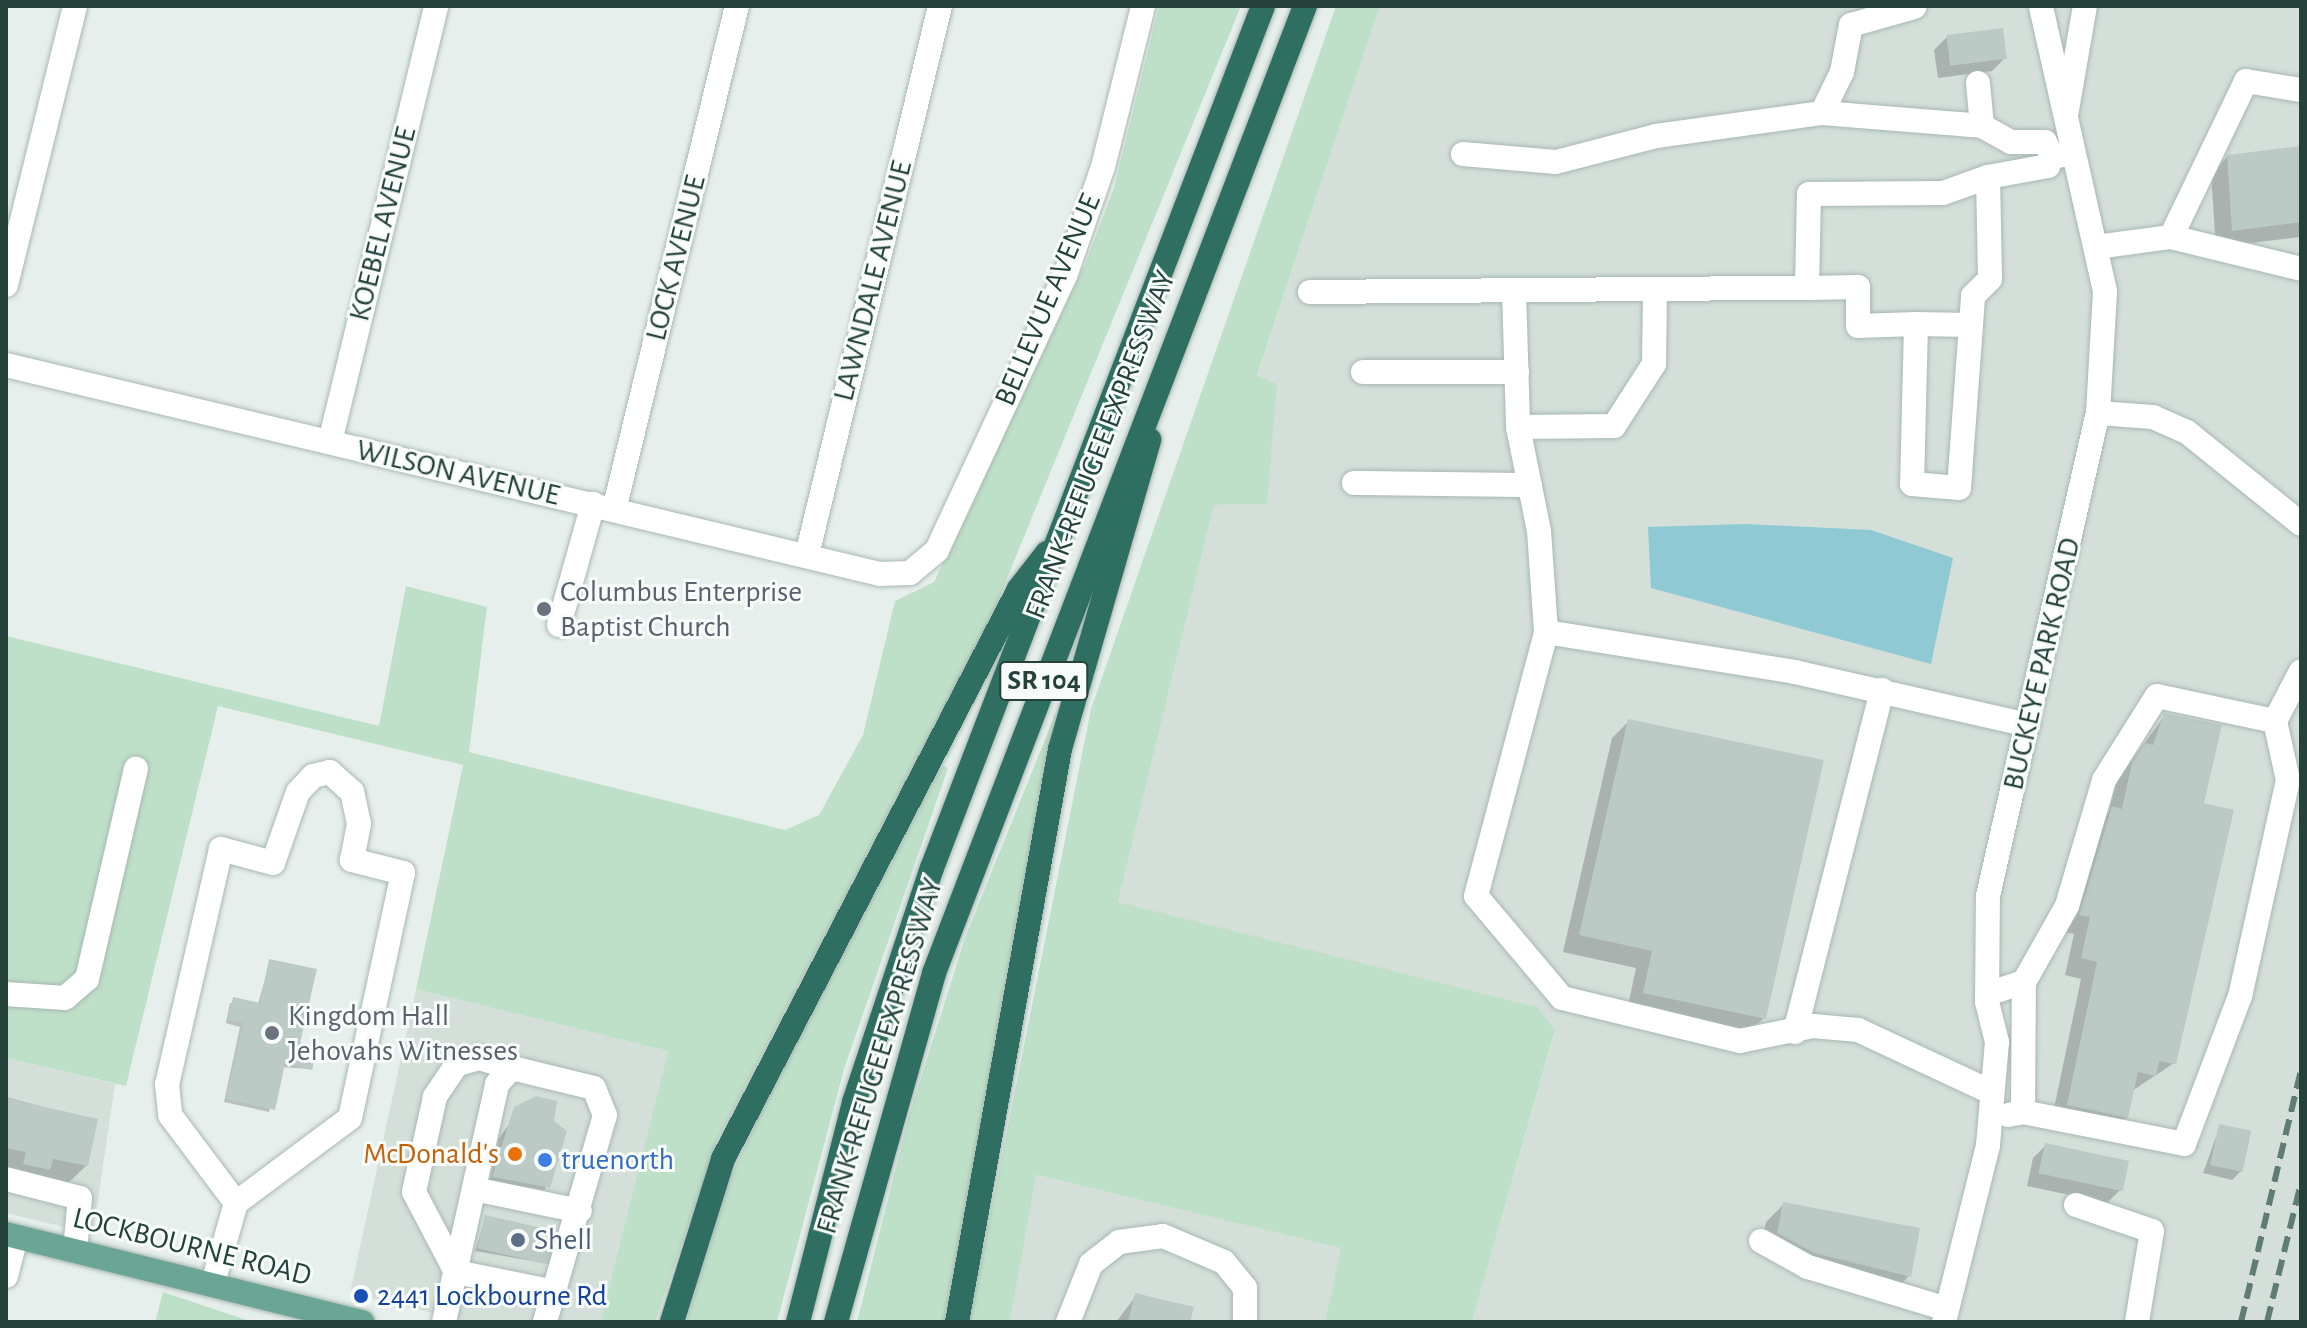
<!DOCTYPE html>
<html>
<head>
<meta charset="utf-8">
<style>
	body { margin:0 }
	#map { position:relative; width:2307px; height:1328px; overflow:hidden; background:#e6efeb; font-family:"Alegreya Sans",sans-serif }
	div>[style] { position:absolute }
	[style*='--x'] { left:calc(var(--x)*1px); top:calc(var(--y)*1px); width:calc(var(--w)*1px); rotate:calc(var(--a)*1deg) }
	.built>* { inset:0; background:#d4dfda }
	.green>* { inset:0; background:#bfe0c8 }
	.water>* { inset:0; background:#8ec9d4 }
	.shadow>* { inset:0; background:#0003 }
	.building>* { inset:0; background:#bbcac4; transform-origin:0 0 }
	.roads { filter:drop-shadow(0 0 2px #a8b8b2) drop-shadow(0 0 2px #a8b8b2) }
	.minor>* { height:24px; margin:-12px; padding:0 12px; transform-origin:12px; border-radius:12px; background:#fff }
	.major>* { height:24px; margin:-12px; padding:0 12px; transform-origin:12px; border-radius:12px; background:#6aa596 }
	.highway>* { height:24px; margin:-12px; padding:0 12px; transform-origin:12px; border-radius:12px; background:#2f6f62 }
	.rail>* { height:6px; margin-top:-3px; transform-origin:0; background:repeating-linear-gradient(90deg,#5f7d75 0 16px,transparent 0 24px) }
	.dots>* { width:22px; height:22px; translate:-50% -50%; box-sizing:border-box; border:4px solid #f7fbf9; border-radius:50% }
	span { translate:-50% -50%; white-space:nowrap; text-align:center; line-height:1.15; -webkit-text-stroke:6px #f7fbf9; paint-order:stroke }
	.shield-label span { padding:2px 6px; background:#f7fbf9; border:2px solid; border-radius:6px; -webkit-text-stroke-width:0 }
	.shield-label { font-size:28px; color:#24423a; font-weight:700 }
	.street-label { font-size:30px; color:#24423a }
	.worship-label { font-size:30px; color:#5b616d }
	.left { translate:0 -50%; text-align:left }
	.food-label { font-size:30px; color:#c56008 }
	.right { translate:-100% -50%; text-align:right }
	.shop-label { font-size:30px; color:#366cbe }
	.service-label { font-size:30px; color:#4e5e75 }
	.transit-label { font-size:30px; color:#164399 }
	.frame { position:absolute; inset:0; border:8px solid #24423a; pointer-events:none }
</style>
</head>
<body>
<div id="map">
	<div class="built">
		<i style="clip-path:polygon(1380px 6px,2301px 6px,2301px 1322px,1472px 1322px,1555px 1031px,1118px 902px,1214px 505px,1267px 504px,1257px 377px)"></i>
		<i style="clip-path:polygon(416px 989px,668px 1051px,600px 1322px,470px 1322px,350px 1293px)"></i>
		<i style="clip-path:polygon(6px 1058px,115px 1084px,93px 1234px,6px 1213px)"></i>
		<i style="clip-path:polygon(1035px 1175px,1342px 1248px,1325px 1322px,1010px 1322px)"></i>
	</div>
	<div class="green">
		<i style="clip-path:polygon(1159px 6px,1241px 6px,992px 615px,718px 1138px,655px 1322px,600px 1322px,668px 1051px,416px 989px,463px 765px,218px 706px,126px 1086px,6px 1058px,6px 636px,379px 726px,406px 586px,487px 607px,469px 752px,785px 830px,819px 815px,863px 735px,895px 601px,934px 582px,1086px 262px,1114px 188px)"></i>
		<i style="clip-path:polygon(1336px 6px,1380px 6px,1257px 376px,1277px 384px,1267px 504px,1214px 505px,1118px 902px,1537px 1007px,1555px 1030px,1472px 1322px,1325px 1322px,1341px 1248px,1036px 1175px,1010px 1322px,969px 1322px,1091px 709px)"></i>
		<i style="clip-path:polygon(1073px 670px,946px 1322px,857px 1322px,909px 1116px,965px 938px)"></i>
		<i style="clip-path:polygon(942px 765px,948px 768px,844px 1069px,777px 1322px,686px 1322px,729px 1180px,763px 1107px)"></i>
		<i style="clip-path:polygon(163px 1292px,250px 1321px,250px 1322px,155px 1322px)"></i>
	</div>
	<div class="water">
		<i style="clip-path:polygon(1746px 524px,1871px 530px,1953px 558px,1931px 664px,1651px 588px,1648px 527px)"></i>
	</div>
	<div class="shadow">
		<i style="clip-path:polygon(1947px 37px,2005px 58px,1992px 71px,1938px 78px,1934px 50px)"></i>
		<i style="clip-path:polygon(2301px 148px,2301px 237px,2216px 247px,2211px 174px,2228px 156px)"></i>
		<i style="clip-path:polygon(2165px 715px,2202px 804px,2174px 1063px,2132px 1091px,2126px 1117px,2109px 1134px,2051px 1123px,2081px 979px,2065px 975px,2074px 934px,2063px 932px,2095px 826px,2109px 812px,2116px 782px)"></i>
		<i style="clip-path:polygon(1629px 721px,1764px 1018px,1746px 1035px,1627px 1010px,1636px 968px,1563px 952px,1612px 738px)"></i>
		<i style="clip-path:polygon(270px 961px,310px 1069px,282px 1067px,269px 1112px,224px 1102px,240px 1027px,226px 1023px,230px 1003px,258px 1004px)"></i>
		<i style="clip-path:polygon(6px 1097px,96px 1121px,86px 1166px,68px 1183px,6px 1168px)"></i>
		<i style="clip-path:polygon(526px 1101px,555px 1103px,545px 1190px,490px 1181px,499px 1138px)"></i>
		<i style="clip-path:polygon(2220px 1126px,2241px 1171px,2232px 1180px,2203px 1173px)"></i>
		<i style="clip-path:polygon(2046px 1145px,2120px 1190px,2107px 1203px,2027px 1186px,2033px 1158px)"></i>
		<i style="clip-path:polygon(1784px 1204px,1909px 1276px,1892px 1293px,1761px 1250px,1766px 1222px)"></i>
		<i style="clip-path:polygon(486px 1217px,544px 1263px,475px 1251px)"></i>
		<i style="clip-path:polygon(1136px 1296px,1188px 1322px,1116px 1322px)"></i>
	</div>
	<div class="building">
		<i style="left:2003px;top:28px;width:31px;height:57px;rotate:83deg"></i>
		<i style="clip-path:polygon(2301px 146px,2301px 222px,2232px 231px,2227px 155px)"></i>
		<i style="clip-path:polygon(2164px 713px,2222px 725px,2204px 803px,2234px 810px,2176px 1064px,2159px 1061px,2156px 1076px,2138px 1072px,2128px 1118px,2067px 1105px,2097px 962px,2081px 958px,2090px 917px,2079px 915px,2112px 806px,2122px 809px,2132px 763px,2145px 743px,2153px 745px)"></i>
		<i style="clip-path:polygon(1628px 719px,1824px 760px,1766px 1019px,1643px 993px,1652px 951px,1579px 935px)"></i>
		<i style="clip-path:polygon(269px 959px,317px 969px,300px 1043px,317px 1047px,312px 1070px,285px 1064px,275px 1110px,226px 1099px,243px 1023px,228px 1020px,233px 997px,260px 1003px)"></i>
		<i style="clip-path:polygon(536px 1096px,557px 1101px,554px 1121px,567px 1131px,550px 1188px,492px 1177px,514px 1107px)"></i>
		<i style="clip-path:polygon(6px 1098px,98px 1119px,88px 1166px,53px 1159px,50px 1170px,23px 1164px,26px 1152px,6px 1148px)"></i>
		<i style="left:2219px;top:1124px;width:33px;height:42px;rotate:12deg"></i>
		<i style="left:2045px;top:1143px;width:86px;height:31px;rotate:12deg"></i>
		<i style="clip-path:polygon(1783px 1202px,1920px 1228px,1911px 1277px,1814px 1253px,1777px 1233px)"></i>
		<i style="left:485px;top:1215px;width:73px;height:34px;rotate:13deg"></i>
		<i style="clip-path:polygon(1135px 1293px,1194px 1307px,1190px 1322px,1128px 1322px)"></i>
	</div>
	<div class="roads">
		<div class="minor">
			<i style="--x:1978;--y:83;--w:43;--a:84.7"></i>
			<i style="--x:1982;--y:126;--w:33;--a:29"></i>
			<i style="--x:2011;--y:142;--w:34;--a:0"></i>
			<i style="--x:2045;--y:142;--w:16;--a:63"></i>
			<i style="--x:2052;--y:156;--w:16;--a:-4"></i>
			<i style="--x:2067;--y:110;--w:106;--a:-80.2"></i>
			<i style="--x:1822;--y:113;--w:46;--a:-64"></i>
			<i style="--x:1842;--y:72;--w:48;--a:-79.2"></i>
			<i style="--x:1851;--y:25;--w:66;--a:-15.9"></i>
			<i style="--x:1463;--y:154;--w:93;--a:4.9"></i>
			<i style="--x:1556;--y:162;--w:103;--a:-14.6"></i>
			<i style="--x:1656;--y:136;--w:168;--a:-7.9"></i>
			<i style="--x:1822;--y:113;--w:161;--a:4.6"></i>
			<i style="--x:2171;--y:237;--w:173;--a:-64.3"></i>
			<i style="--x:2246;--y:81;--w:56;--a:9.3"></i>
			<i style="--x:2096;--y:247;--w:76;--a:-7.6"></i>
			<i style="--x:2171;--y:237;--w:134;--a:13.8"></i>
			<i style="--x:6;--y:285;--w:287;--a:-76.1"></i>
			<i style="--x:1514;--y:290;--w:137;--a:88.3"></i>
			<i style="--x:1518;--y:427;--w:106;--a:78.6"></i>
			<i style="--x:1539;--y:531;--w:101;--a:86"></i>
			<i style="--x:1310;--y:292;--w:497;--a:-0.5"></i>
			<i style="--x:1916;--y:324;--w:58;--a:178"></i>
			<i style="--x:1858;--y:326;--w:39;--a:-90"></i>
			<i style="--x:1858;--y:287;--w:51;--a:178.9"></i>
			<i style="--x:1807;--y:288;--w:94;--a:-88.8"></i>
			<i style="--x:1809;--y:194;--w:134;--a:-0.4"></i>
			<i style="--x:1943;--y:193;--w:48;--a:-19.6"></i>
			<i style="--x:1971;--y:325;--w:55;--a:-179"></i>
			<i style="--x:1916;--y:324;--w:160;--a:91.4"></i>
			<i style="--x:1912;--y:484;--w:47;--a:4.9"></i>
			<i style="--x:1959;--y:488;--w:193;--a:-85.8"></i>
			<i style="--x:1973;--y:296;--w:24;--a:-45"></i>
			<i style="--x:1990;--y:279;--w:102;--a:-91.1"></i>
			<i style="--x:1988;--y:177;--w:61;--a:-10.4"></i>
			<i style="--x:2048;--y:166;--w:11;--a:-68"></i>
			<i style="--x:6;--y:365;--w:899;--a:13.45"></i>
			<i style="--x:880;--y:574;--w:30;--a:-2"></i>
			<i style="--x:910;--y:573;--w:35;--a:-40"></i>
			<i style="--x:937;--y:550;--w:302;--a:-65"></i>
			<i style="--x:1065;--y:276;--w:115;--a:-70.8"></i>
			<i style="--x:1103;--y:167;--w:166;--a:-76"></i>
			<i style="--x:1363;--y:372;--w:154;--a:0"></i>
			<i style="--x:2098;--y:413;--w:55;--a:4.2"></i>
			<i style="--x:2153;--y:417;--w:37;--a:24"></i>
			<i style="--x:2187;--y:432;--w:146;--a:38.9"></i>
			<i style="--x:1518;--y:427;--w:96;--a:-0.6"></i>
			<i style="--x:1614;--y:426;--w:74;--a:-57.2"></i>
			<i style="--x:1654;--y:364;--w:75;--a:-89.2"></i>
			<i style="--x:330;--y:442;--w:449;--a:-76.3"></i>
			<i style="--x:1354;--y:483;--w:176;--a:0.7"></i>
			<i style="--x:614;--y:510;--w:519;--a:-76.29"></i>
			<i style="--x:807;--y:555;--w:565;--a:-76.38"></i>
			<i style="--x:559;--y:625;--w:126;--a:-74.3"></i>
			<i style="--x:2275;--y:721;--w:56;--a:-62.5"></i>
			<i style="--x:6;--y:994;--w:59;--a:3.9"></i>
			<i style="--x:65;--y:998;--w:29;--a:-41"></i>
			<i style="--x:87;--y:979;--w:216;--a:-76.9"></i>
			<i style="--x:1987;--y:994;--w:39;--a:-18"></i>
			<i style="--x:2024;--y:982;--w:87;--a:-60.5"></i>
			<i style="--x:2067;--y:906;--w:131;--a:-73.6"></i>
			<i style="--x:2104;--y:780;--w:99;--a:-57.8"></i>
			<i style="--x:2157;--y:696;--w:121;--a:12"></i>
			<i style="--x:2275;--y:721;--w:60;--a:77.6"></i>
			<i style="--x:2288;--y:780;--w:221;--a:102.5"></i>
			<i style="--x:2240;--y:996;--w:158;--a:110.7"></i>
			<i style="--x:2184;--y:1144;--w:164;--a:-168.8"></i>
			<i style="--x:1795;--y:1032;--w:353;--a:-75.7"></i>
			<i style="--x:512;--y:1068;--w:34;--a:-163"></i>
			<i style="--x:480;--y:1058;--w:24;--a:165"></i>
			<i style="--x:457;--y:1064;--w:40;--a:124"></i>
			<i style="--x:435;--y:1097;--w:97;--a:102.5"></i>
			<i style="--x:414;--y:1192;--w:90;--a:62.3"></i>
			<i style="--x:456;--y:1272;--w:101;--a:11.4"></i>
			<i style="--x:1991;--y:1092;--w:147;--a:-155"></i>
			<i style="--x:1858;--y:1030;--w:45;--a:-174.9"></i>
			<i style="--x:1813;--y:1026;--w:75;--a:168.4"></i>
			<i style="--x:1740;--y:1041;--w:183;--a:-166.4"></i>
			<i style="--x:1562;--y:998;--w:133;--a:-130.1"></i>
			<i style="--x:1476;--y:896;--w:273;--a:-75.1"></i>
			<i style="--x:1546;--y:632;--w:252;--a:9.1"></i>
			<i style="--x:1795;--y:672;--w:239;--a:12.8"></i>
			<i style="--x:2008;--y:1115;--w:15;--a:-11"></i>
			<i style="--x:2023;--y:1112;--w:130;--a:-89.6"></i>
			<i style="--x:6;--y:1179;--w:76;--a:14.4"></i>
			<i style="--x:80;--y:1198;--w:52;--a:95.5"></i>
			<i style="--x:474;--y:1189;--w:108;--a:11.7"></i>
			<i style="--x:2076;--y:1205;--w:80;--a:18.9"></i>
			<i style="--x:2152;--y:1231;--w:92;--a:99.4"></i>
			<i style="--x:1761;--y:1241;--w:54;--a:29"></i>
			<i style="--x:1808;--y:1267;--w:145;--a:16.8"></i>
			<i style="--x:6;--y:1276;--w:40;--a:-75.6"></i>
			<i style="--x:213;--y:1283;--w:83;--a:-74"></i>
			<i style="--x:236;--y:1203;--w:142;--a:-36.7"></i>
			<i style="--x:350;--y:1118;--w:251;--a:-77.8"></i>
			<i style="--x:403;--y:873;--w:53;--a:-165.7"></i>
			<i style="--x:352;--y:860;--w:37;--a:-79"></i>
			<i style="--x:359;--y:824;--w:33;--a:-102"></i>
			<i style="--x:352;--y:792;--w:30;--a:-138"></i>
			<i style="--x:330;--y:772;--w:17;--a:167"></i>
			<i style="--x:313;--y:776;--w:22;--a:133"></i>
			<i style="--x:298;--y:792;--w:75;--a:109.4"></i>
			<i style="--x:273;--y:863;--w:54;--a:-164.9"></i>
			<i style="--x:221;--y:849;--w:241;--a:102.9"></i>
			<i style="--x:167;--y:1084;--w:31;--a:84"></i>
			<i style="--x:170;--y:1115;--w:110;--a:53.1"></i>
			<i style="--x:444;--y:1322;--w:244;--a:-77.4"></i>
			<i style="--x:497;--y:1084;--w:22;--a:-47"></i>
			<i style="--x:512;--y:1068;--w:84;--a:13.7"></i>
			<i style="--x:594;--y:1088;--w:29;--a:68"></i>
			<i style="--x:605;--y:1115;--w:216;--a:106.2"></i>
			<i style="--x:1068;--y:1322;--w:62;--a:-68.4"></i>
			<i style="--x:1091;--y:1264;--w:36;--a:-38"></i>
			<i style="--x:1119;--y:1242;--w:44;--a:-7.8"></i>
			<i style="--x:1163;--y:1236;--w:66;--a:23.1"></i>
			<i style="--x:1224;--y:1262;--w:33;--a:51"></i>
			<i style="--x:1245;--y:1288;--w:34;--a:90"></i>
			<i style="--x:1944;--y:1322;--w:182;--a:-76"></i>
			<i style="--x:1988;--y:1145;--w:103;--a:-85"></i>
			<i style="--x:1997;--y:1042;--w:41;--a:-104"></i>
			<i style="--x:1987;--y:1002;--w:106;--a:-89.5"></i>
			<i style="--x:1988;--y:896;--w:495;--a:-77.2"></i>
			<i style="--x:2098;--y:413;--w:122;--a:-86.7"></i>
			<i style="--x:2105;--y:291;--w:292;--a:-102.7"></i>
		</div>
		<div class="major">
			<i style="--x:6;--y:1234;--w:367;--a:13.9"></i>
		</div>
		<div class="highway">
			<i style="--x:672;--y:1322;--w:171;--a:-72.6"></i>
			<i style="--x:723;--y:1159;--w:642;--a:-62.56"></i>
			<i style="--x:1019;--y:589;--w:46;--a:-52.1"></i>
			<i style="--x:798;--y:1322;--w:227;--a:-75.7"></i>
			<i style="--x:854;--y:1102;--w:247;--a:-71.6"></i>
			<i style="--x:932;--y:868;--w:923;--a:-68.99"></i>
			<i style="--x:836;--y:1322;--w:362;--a:-74.3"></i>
			<i style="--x:934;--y:973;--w:1036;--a:-69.01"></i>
			<i style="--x:957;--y:1322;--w:582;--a:-79.81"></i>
			<i style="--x:1060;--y:749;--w:322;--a:-73.9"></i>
		</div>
	</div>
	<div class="rail">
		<i style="--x:2241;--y:1322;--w:259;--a:-76.6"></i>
		<i style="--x:2267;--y:1322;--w:144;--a:-76.3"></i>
	</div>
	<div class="dots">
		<i style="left:544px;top:609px;background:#6b7280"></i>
		<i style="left:272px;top:1033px;background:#6b7280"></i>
		<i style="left:515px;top:1154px;background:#e8710a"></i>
		<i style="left:545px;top:1160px;background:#3f7fe0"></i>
		<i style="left:518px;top:1240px;background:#5c6f8a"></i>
		<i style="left:361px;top:1296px;background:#1a4fb4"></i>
	</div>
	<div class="shield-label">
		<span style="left:1044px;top:681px">SR 104</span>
	</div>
	<div class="street-label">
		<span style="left:383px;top:224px;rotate:-76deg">KOEBEL AVENUE</span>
		<span style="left:676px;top:258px;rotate:-76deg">LOCK AVENUE</span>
		<span style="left:873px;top:281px;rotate:-76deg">LAWNDALE AVENUE</span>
		<span style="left:1048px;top:300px;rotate:-67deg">BELLEVUE AVENUE</span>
		<span style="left:1101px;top:445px;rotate:-69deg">FRANK-REFUGEE EXPRESSWAY</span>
		<span style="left:458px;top:473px;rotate:13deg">WILSON AVENUE</span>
		<span style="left:2042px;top:664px;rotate:-77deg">BUCKEYE PARK ROAD</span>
		<span style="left:880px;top:1056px;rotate:-73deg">FRANK-REFUGEE EXPRESSWAY</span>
		<span style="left:192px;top:1247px;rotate:14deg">LOCKBOURNE ROAD</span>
	</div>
	<div class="worship-label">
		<span class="left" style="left:560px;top:609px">Columbus Enterprise<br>Baptist Church</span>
		<span class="left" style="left:288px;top:1033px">Kingdom Hall<br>Jehovahs Witnesses</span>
	</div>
	<div class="food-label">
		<span class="right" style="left:499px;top:1154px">McDonald's</span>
	</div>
	<div class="shop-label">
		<span class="left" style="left:561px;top:1160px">truenorth</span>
	</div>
	<div class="service-label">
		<span class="left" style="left:534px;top:1240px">Shell</span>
	</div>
	<div class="transit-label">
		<span class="left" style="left:377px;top:1296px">2441 Lockbourne Rd</span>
	</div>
	<div class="frame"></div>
</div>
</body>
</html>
